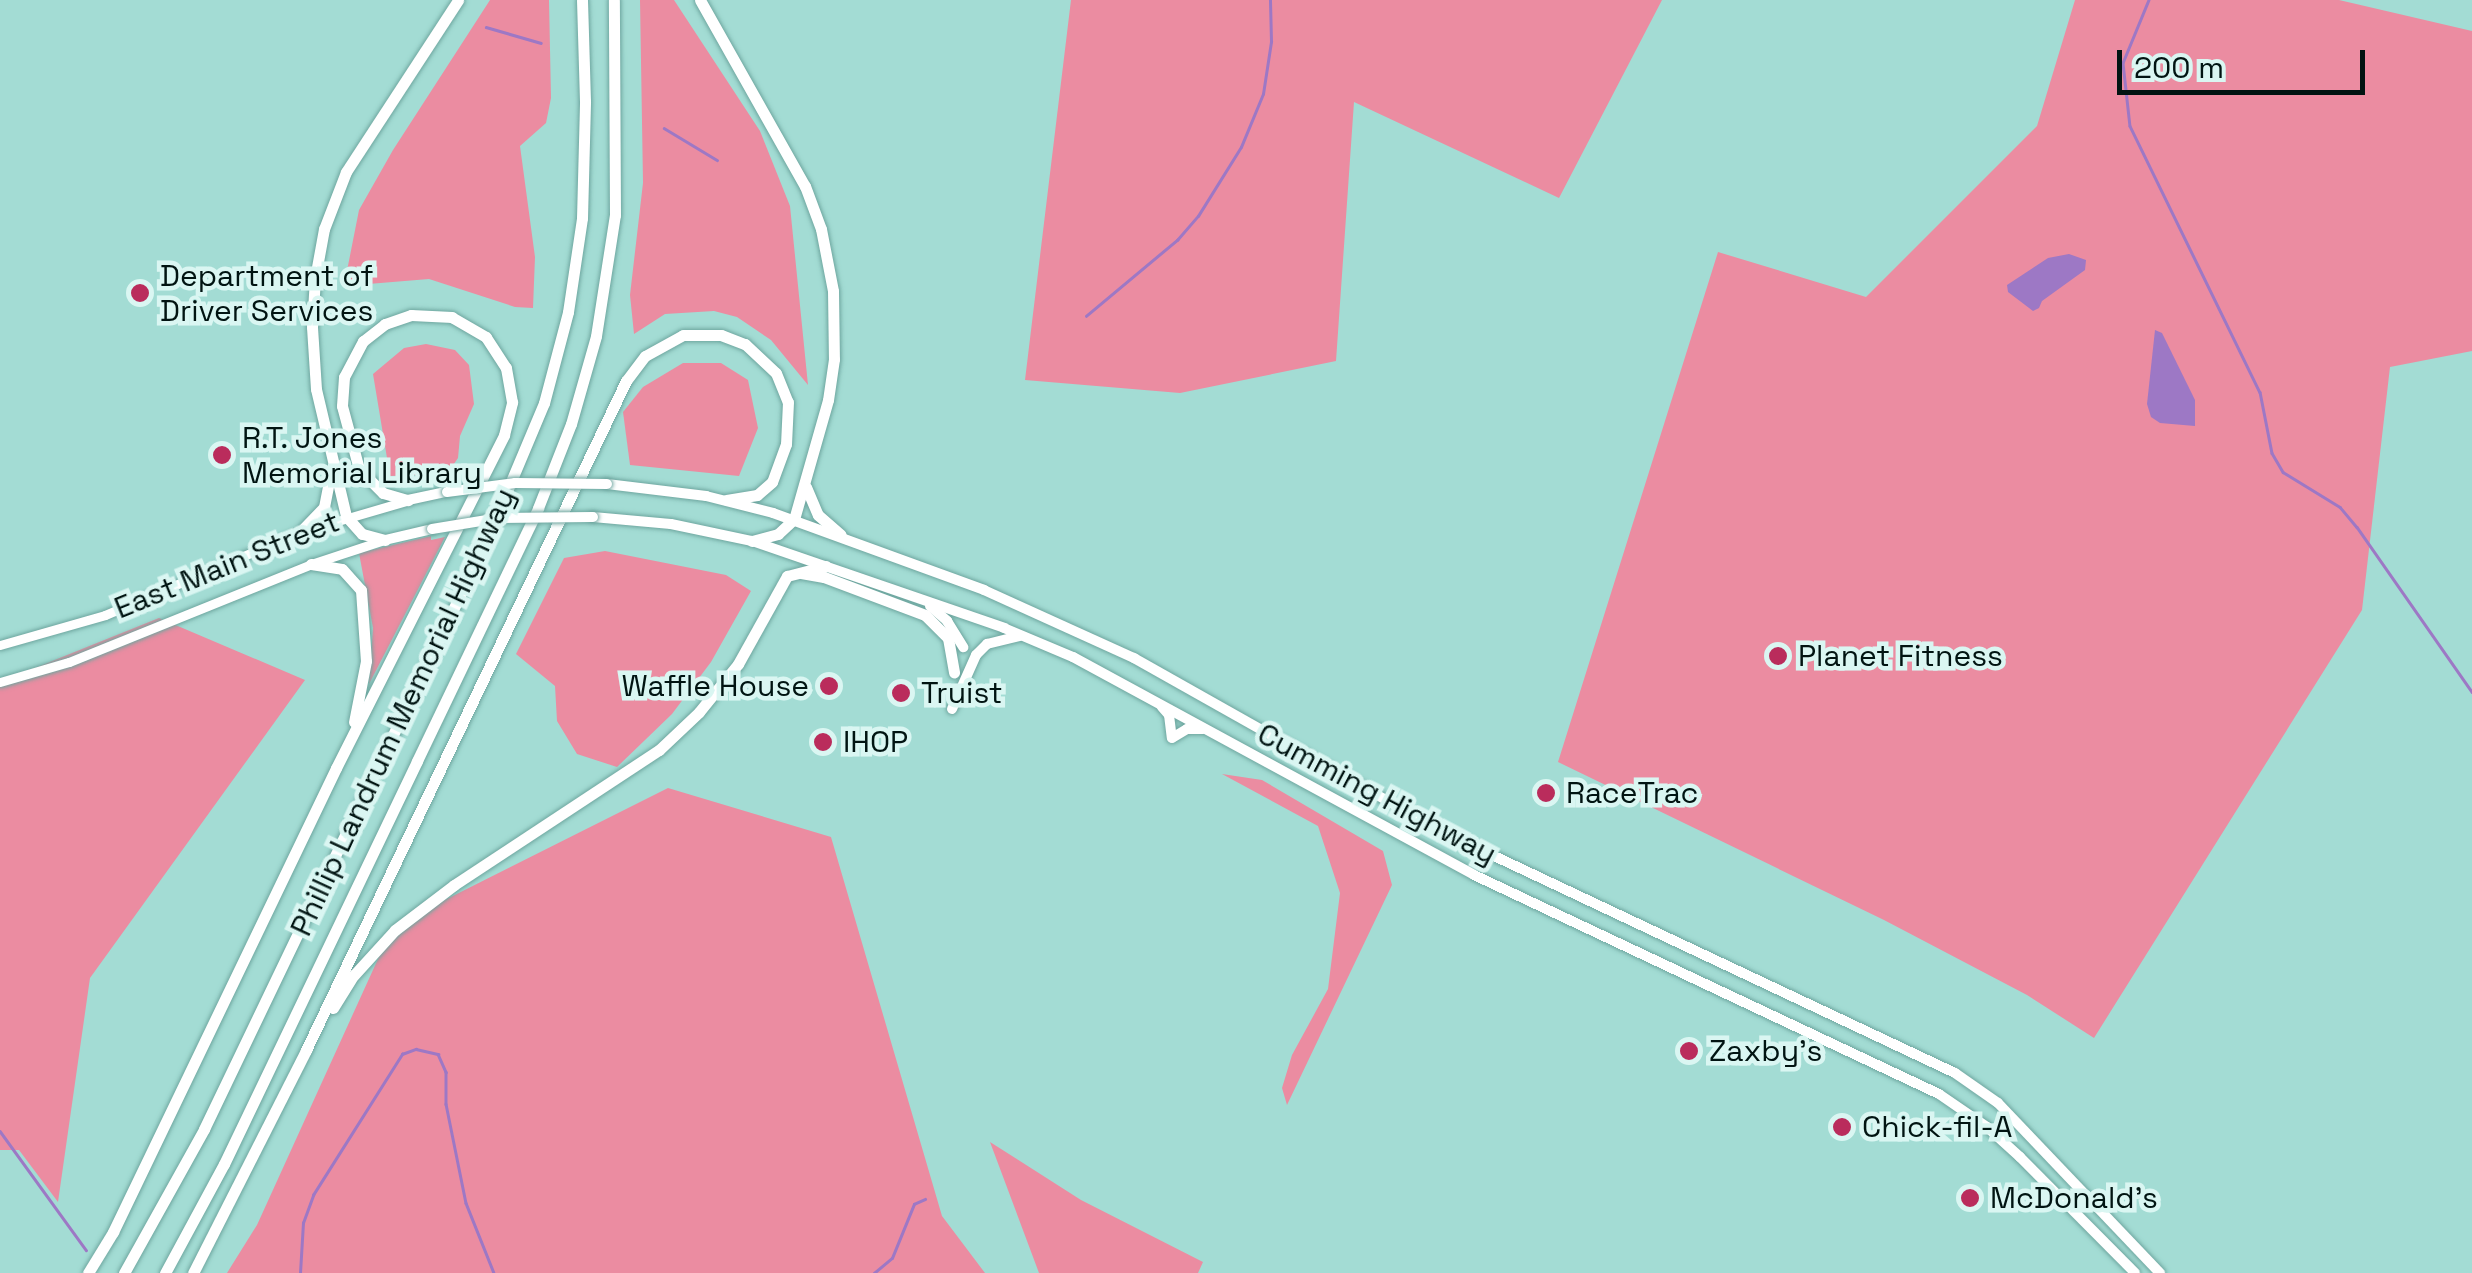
<!DOCTYPE html>
<html>
<head>
<meta charset="utf-8">
<style>
	body { margin:0 }
	#map { position:relative; width:2472px; height:1273px; overflow:hidden; background:#a3dcd4; font-family:"Space Grotesk",sans-serif }
	div>[style] { position:absolute }
	[style*='--x'] { left:calc(var(--x)*1px); top:calc(var(--y)*1px); width:calc(var(--w)*1px); rotate:calc(var(--a)*1deg) }
	.green>* { inset:0; background:#eb8ca1 }
	.water>* { inset:0; background:#9d78c5 }
	.stream>* { height:2.5px; margin:-1.25px; padding:0 1.25px; transform-origin:1.25px; border-radius:1.25px; background:#9d78c5 }
	.roads { filter:drop-shadow(0 0 2px #6ea69f) drop-shadow(0 0 2px #6ea69f) }
	.secondary>* { height:9px; margin:-4.5px; padding:0 4.5px; transform-origin:4.5px; border-radius:4.5px; background:#fff }
	.primary>* { height:10px; margin:-5px; padding:0 5px; transform-origin:5px; border-radius:5px; background:#fff }
	.highway>* { height:11px; margin:-5.5px; padding:0 5.5px; transform-origin:5.5px; border-radius:5.5px; background:#fff }
	.bridges { filter:drop-shadow(0 0 2px #6ea69f) drop-shadow(0 0 2px #6ea69f) }
	.primary-bridge>* { height:10px; margin:-5px; padding:0 5px; transform-origin:5px; border-radius:5px; background:#fff }
	.dots>* { width:28px; height:28px; translate:-50% -50%; box-sizing:border-box; border:5px solid #daf6f2; border-radius:50% }
	span { translate:-50% -50%; white-space:nowrap; text-align:center; line-height:1.15; -webkit-text-stroke:9px #daf6f2; paint-order:stroke }
	.poi-label { font-size:30px; color:#011412 }
	.left { translate:0 -50%; text-align:left }
	.right { translate:-100% -50%; text-align:right }
	.street-label { font-size:30px; color:#011412 }
	.scale { position:absolute; left:2117px; top:50px; width:248px; height:45px; box-sizing:border-box; border:5px solid #011412; border-top:0; padding-left:12px; font-size:30px; line-height:35px; white-space:nowrap; color:#011412; -webkit-text-stroke:8px #daf6f2; paint-order:stroke }
</style>
</head>
<body>
<div id="map">
	<div class="green">
		<i style="clip-path:polygon(490px 0,549px 0,551px 98px,546px 123px,520px 146px,535px 257px,533px 308px,515px 307px,429px 279px,344px 286px,359px 210px,393px 150px)"></i>
		<i style="clip-path:polygon(640px 0,674px 0,760px 131px,790px 206px,808px 385px,771px 340px,737px 317px,714px 311px,665px 314px,634px 334px,630px 295px,643px 183px)"></i>
		<i style="clip-path:polygon(1071px 0,1662px 0,1559px 198px,1354px 102px,1336px 361px,1180px 393px,1025px 380px)"></i>
		<i style="clip-path:polygon(2075px 0,2339px 0,2472px 31px,2472px 351px,2390px 367px,2362px 610px,2094px 1038px,2027px 995px,1884px 920px,1558px 762px,1718px 252px,1866px 297px,2037px 126px)"></i>
		<i style="clip-path:polygon(426px 344px,455px 350px,469px 365px,474px 404px,460px 436px,458px 458px,447px 474px,390px 476px,373px 374px,404px 348px)"></i>
		<i style="clip-path:polygon(683px 363px,721px 363px,748px 380px,758px 428px,739px 476px,630px 465px,623px 412px,643px 387px)"></i>
		<i style="clip-path:polygon(431px 536px,431px 540px,445px 537px,369px 684px,373px 628px,359px 553px)"></i>
		<i style="clip-path:polygon(605px 551px,726px 575px,751px 591px,711px 662px,672px 714px,617px 767px,577px 754px,557px 721px,555px 686px,516px 654px,564px 558px)"></i>
		<i style="clip-path:polygon(159px 618px,305px 680px,90px 978px,58px 1202px,19px 1150px,0 1150px,0 682px)"></i>
		<i style="clip-path:polygon(1222px 774px,1262px 780px,1383px 851px,1392px 885px,1287px 1105px,1282px 1088px,1292px 1055px,1328px 989px,1340px 893px,1318px 826px)"></i>
		<i style="clip-path:polygon(668px 788px,831px 837px,942px 1216px,985px 1273px,227px 1273px,257px 1225px,393px 926px)"></i>
		<i style="clip-path:polygon(990px 1142px,1081px 1200px,1203px 1262px,1198px 1273px,1039px 1273px)"></i>
	</div>
	<div class="water">
		<i style="clip-path:polygon(2069px 254px,2086px 260px,2085px 270px,2042px 301px,2039px 308px,2033px 311px,2008px 292px,2007px 285px,2048px 258px)"></i>
		<i style="clip-path:polygon(2155px 330px,2162px 333px,2195px 400px,2195px 426px,2160px 423px,2151px 417px,2147px 404px)"></i>
	</div>
	<div class="stream">
		<i style="--x:2149;--y:0;--w:68;--a:112.4"></i>
		<i style="--x:2123;--y:63;--w:63;--a:83.7"></i>
		<i style="--x:2130;--y:126;--w:296;--a:64"></i>
		<i style="--x:2260;--y:392;--w:62;--a:78.9"></i>
		<i style="--x:2272;--y:453;--w:22;--a:60"></i>
		<i style="--x:2283;--y:472;--w:67;--a:31.6"></i>
		<i style="--x:2340;--y:507;--w:26;--a:50"></i>
		<i style="--x:2357;--y:527;--w:201;--a:55.1"></i>
		<i style="--x:486;--y:27;--w:57;--a:16.2"></i>
		<i style="--x:664;--y:128;--w:62;--a:31.1"></i>
		<i style="--x:1086;--y:316;--w:119;--a:-39.9"></i>
		<i style="--x:1177;--y:240;--w:32;--a:-49"></i>
		<i style="--x:1198;--y:216;--w:81;--a:-58.1"></i>
		<i style="--x:1241;--y:147;--w:57;--a:-67.5"></i>
		<i style="--x:1263;--y:94;--w:53;--a:-81.3"></i>
		<i style="--x:1271;--y:42;--w:42;--a:-91.4"></i>
		<i style="--x:0;--y:1131;--w:147;--a:54.1"></i>
		<i style="--x:300;--y:1273;--w:50;--a:-86.6"></i>
		<i style="--x:303;--y:1223;--w:30;--a:-70"></i>
		<i style="--x:313;--y:1195;--w:167;--a:-57.7"></i>
		<i style="--x:402;--y:1054;--w:15;--a:-20"></i>
		<i style="--x:416;--y:1049;--w:23;--a:13"></i>
		<i style="--x:438;--y:1054;--w:20;--a:66"></i>
		<i style="--x:446;--y:1072;--w:32;--a:90"></i>
		<i style="--x:446;--y:1104;--w:101;--a:78.6"></i>
		<i style="--x:466;--y:1203;--w:75;--a:68.2"></i>
		<i style="--x:874;--y:1273;--w:23;--a:-40"></i>
		<i style="--x:892;--y:1258;--w:58;--a:-67.8"></i>
		<i style="--x:914;--y:1204;--w:12;--a:-24"></i>
	</div>
	<div class="roads">
		<div class="secondary">
			<i style="--x:0;--y:645;--w:109;--a:-15.9"></i>
			<i style="--x:105;--y:615;--w:212;--a:-23.1"></i>
			<i style="--x:300;--y:532;--w:110;--a:-16.3"></i>
			<i style="--x:0;--y:682;--w:72;--a:-16.2"></i>
			<i style="--x:69;--y:662;--w:261;--a:-22"></i>
			<i style="--x:311;--y:564;--w:74;--a:-18.2"></i>
		</div>
		<div class="primary">
			<i style="--x:607;--y:484;--w:100;--a:6.9"></i>
			<i style="--x:706;--y:496;--w:69;--a:14.2"></i>
			<i style="--x:773;--y:513;--w:225;--a:20"></i>
			<i style="--x:984;--y:590;--w:165;--a:24.4"></i>
			<i style="--x:1134;--y:658;--w:352;--a:29.4"></i>
			<i style="--x:1441;--y:831;--w:568;--a:25.21"></i>
			<i style="--x:1955;--y:1073;--w:52;--a:34.9"></i>
			<i style="--x:1998;--y:1103;--w:235;--a:46.4"></i>
			<i style="--x:408;--y:500;--w:40;--a:-12"></i>
			<i style="--x:593;--y:517;--w:78;--a:5.1"></i>
			<i style="--x:671;--y:524;--w:83;--a:11.9"></i>
			<i style="--x:752;--y:541;--w:267;--a:19"></i>
			<i style="--x:1004;--y:628;--w:75;--a:22.8"></i>
			<i style="--x:1073;--y:657;--w:456;--a:28.5"></i>
			<i style="--x:1474;--y:875;--w:514;--a:25.22"></i>
			<i style="--x:1939;--y:1094;--w:58;--a:34.5"></i>
			<i style="--x:1987;--y:1127;--w:45;--a:42.3"></i>
			<i style="--x:2020;--y:1157;--w:163;--a:45.2"></i>
			<i style="--x:385;--y:540;--w:48;--a:-13.2"></i>
			<i style="--x:930;--y:606;--w:23;--a:41"></i>
			<i style="--x:947;--y:621;--w:31;--a:58"></i>
			<i style="--x:1162;--y:707;--w:11;--a:49"></i>
			<i style="--x:1169;--y:715;--w:23;--a:83"></i>
			<i style="--x:1172;--y:738;--w:17;--a:-31"></i>
			<i style="--x:1187;--y:729;--w:16;--a:0"></i>
			<i style="--x:952;--y:709;--w:59;--a:-66"></i>
			<i style="--x:976;--y:655;--w:16;--a:-45"></i>
			<i style="--x:987;--y:644;--w:34;--a:-14"></i>
		</div>
		<div class="highway">
			<i style="--x:700;--y:0;--w:214;--a:60.6"></i>
			<i style="--x:805;--y:186;--w:46;--a:69.6"></i>
			<i style="--x:821;--y:229;--w:63;--a:79"></i>
			<i style="--x:833;--y:291;--w:68;--a:89.2"></i>
			<i style="--x:834;--y:359;--w:41;--a:98.3"></i>
			<i style="--x:828;--y:400;--w:124;--a:105.9"></i>
			<i style="--x:794;--y:519;--w:22;--a:137"></i>
			<i style="--x:778;--y:534;--w:27;--a:165"></i>
			<i style="--x:806;--y:487;--w:30;--a:67"></i>
			<i style="--x:818;--y:515;--w:30;--a:41"></i>
			<i style="--x:300;--y:532;--w:35;--a:-46"></i>
			<i style="--x:324;--y:507;--w:38;--a:-79"></i>
			<i style="--x:385;--y:540;--w:24;--a:-165"></i>
			<i style="--x:362;--y:534;--w:24;--a:-132"></i>
			<i style="--x:346;--y:516;--w:130;--a:-103.3"></i>
			<i style="--x:316;--y:389;--w:62;--a:-93.7"></i>
			<i style="--x:312;--y:327;--w:49;--a:-86.5"></i>
			<i style="--x:315;--y:278;--w:50;--a:-79.6"></i>
			<i style="--x:324;--y:229;--w:61;--a:-68.9"></i>
			<i style="--x:346;--y:172;--w:205;--a:-56.9"></i>
			<i style="--x:311;--y:564;--w:31;--a:9"></i>
			<i style="--x:342;--y:569;--w:28;--a:48"></i>
			<i style="--x:361;--y:590;--w:71;--a:86"></i>
			<i style="--x:366;--y:661;--w:62;--a:101.1"></i>
			<i style="--x:801;--y:573;--w:23;--a:10"></i>
			<i style="--x:824;--y:577;--w:108;--a:20.6"></i>
			<i style="--x:925;--y:615;--w:33;--a:45"></i>
			<i style="--x:948;--y:638;--w:35;--a:80"></i>
			<i style="--x:333;--y:1008;--w:39;--a:-58"></i>
			<i style="--x:354;--y:975;--w:61;--a:-47.7"></i>
			<i style="--x:395;--y:930;--w:74;--a:-37.3"></i>
			<i style="--x:454;--y:885;--w:245;--a:-33.4"></i>
			<i style="--x:659;--y:750;--w:55;--a:-43.5"></i>
			<i style="--x:699;--y:712;--w:62;--a:-50.9"></i>
			<i style="--x:738;--y:664;--w:101;--a:-60.9"></i>
			<i style="--x:787;--y:576;--w:40;--a:-14.4"></i>
			<i style="--x:88;--y:1273;--w:48;--a:-58.6"></i>
			<i style="--x:113;--y:1232;--w:515;--a:-64.33"></i>
			<i style="--x:336;--y:768;--w:373;--a:-63.2"></i>
			<i style="--x:504;--y:435;--w:34;--a:-76"></i>
			<i style="--x:512;--y:402;--w:35;--a:-100"></i>
			<i style="--x:506;--y:368;--w:37;--a:-123"></i>
			<i style="--x:486;--y:337;--w:39;--a:-150"></i>
			<i style="--x:452;--y:317;--w:41;--a:-177.2"></i>
			<i style="--x:411;--y:315;--w:28;--a:161"></i>
			<i style="--x:385;--y:324;--w:28;--a:142"></i>
			<i style="--x:363;--y:341;--w:41;--a:117.8"></i>
			<i style="--x:344;--y:377;--w:29;--a:94"></i>
			<i style="--x:342;--y:406;--w:65;--a:74.9"></i>
			<i style="--x:359;--y:469;--w:34;--a:45"></i>
			<i style="--x:383;--y:493;--w:26;--a:16"></i>
			<i style="--x:124;--y:1273;--w:165;--a:-60.9"></i>
			<i style="--x:204;--y:1129;--w:652;--a:-64.38"></i>
			<i style="--x:486;--y:541;--w:150;--a:-67.2"></i>
			<i style="--x:544;--y:403;--w:94;--a:-75.2"></i>
			<i style="--x:568;--y:312;--w:95;--a:-81.5"></i>
			<i style="--x:582;--y:218;--w:117;--a:-88.5"></i>
			<i style="--x:585;--y:101;--w:101;--a:-91.7"></i>
			<i style="--x:165;--y:1273;--w:124;--a:-61.6"></i>
			<i style="--x:224;--y:1164;--w:447;--a:-64.4"></i>
			<i style="--x:417;--y:761;--w:280;--a:-64.4"></i>
			<i style="--x:538;--y:508;--w:90;--a:-68.6"></i>
			<i style="--x:571;--y:424;--w:91;--a:-74.1"></i>
			<i style="--x:596;--y:336;--w:122;--a:-81.1"></i>
			<i style="--x:615;--y:215;--w:215;--a:-90.3"></i>
			<i style="--x:193;--y:1273;--w:250;--a:-63.1"></i>
			<i style="--x:306;--y:1050;--w:742;--a:-64.44"></i>
			<i style="--x:626;--y:381;--w:31;--a:-53"></i>
			<i style="--x:645;--y:356;--w:43;--a:-28.9"></i>
			<i style="--x:683;--y:335;--w:38;--a:0"></i>
			<i style="--x:721;--y:335;--w:26;--a:21"></i>
			<i style="--x:745;--y:344;--w:42;--a:43.1"></i>
			<i style="--x:776;--y:373;--w:31;--a:68"></i>
			<i style="--x:788;--y:402;--w:42;--a:92.7"></i>
			<i style="--x:786;--y:444;--w:40;--a:110.2"></i>
			<i style="--x:772;--y:482;--w:20;--a:139"></i>
			<i style="--x:757;--y:495;--w:31;--a:171"></i>
		</div>
	</div>
	<div class="bridges">
		<div class="primary-bridge">
			<i style="--x:447;--y:492;--w:69;--a:-7.5"></i>
			<i style="--x:515;--y:483;--w:92;--a:0.6"></i>
			<i style="--x:432;--y:529;--w:68;--a:-9.3"></i>
			<i style="--x:499;--y:518;--w:94;--a:-0.6"></i>
		</div>
	</div>
	<div class="dots">
		<i style="left:140px;top:293px;background:#ba2c5c"></i>
		<i style="left:222px;top:455px;background:#ba2c5c"></i>
		<i style="left:1778px;top:656px;background:#ba2c5c"></i>
		<i style="left:829px;top:686px;background:#ba2c5c"></i>
		<i style="left:901px;top:693px;background:#ba2c5c"></i>
		<i style="left:823px;top:742px;background:#ba2c5c"></i>
		<i style="left:1546px;top:793px;background:#ba2c5c"></i>
		<i style="left:1689px;top:1051px;background:#ba2c5c"></i>
		<i style="left:1842px;top:1127px;background:#ba2c5c"></i>
		<i style="left:1970px;top:1198px;background:#ba2c5c"></i>
	</div>
	<div class="poi-label">
		<span class="left" style="left:160px;top:293px">Department of<br>Driver Services</span>
		<span class="left" style="left:242px;top:455px">R.T. Jones<br>Memorial Library</span>
		<span class="left" style="left:1798px;top:656px">Planet Fitness</span>
		<span class="right" style="left:809px;top:686px">Waffle House</span>
		<span class="left" style="left:921px;top:693px">Truist</span>
		<span class="left" style="left:843px;top:742px">IHOP</span>
		<span class="left" style="left:1566px;top:793px">RaceTrac</span>
		<span class="left" style="left:1709px;top:1051px">Zaxby's</span>
		<span class="left" style="left:1862px;top:1127px">Chick-fil-A</span>
		<span class="left" style="left:1990px;top:1198px">McDonald's</span>
	</div>
	<div class="street-label">
		<span style="left:227px;top:565px;rotate:-22deg">East Main Street</span>
		<span style="left:403px;top:712px;rotate:-65deg">Phillip Landrum Memorial Highway</span>
		<span style="left:1377px;top:794px;rotate:28deg">Cumming Highway</span>
	</div>
	<div class="scale">200 m</div>
</div>
</body>
</html>
